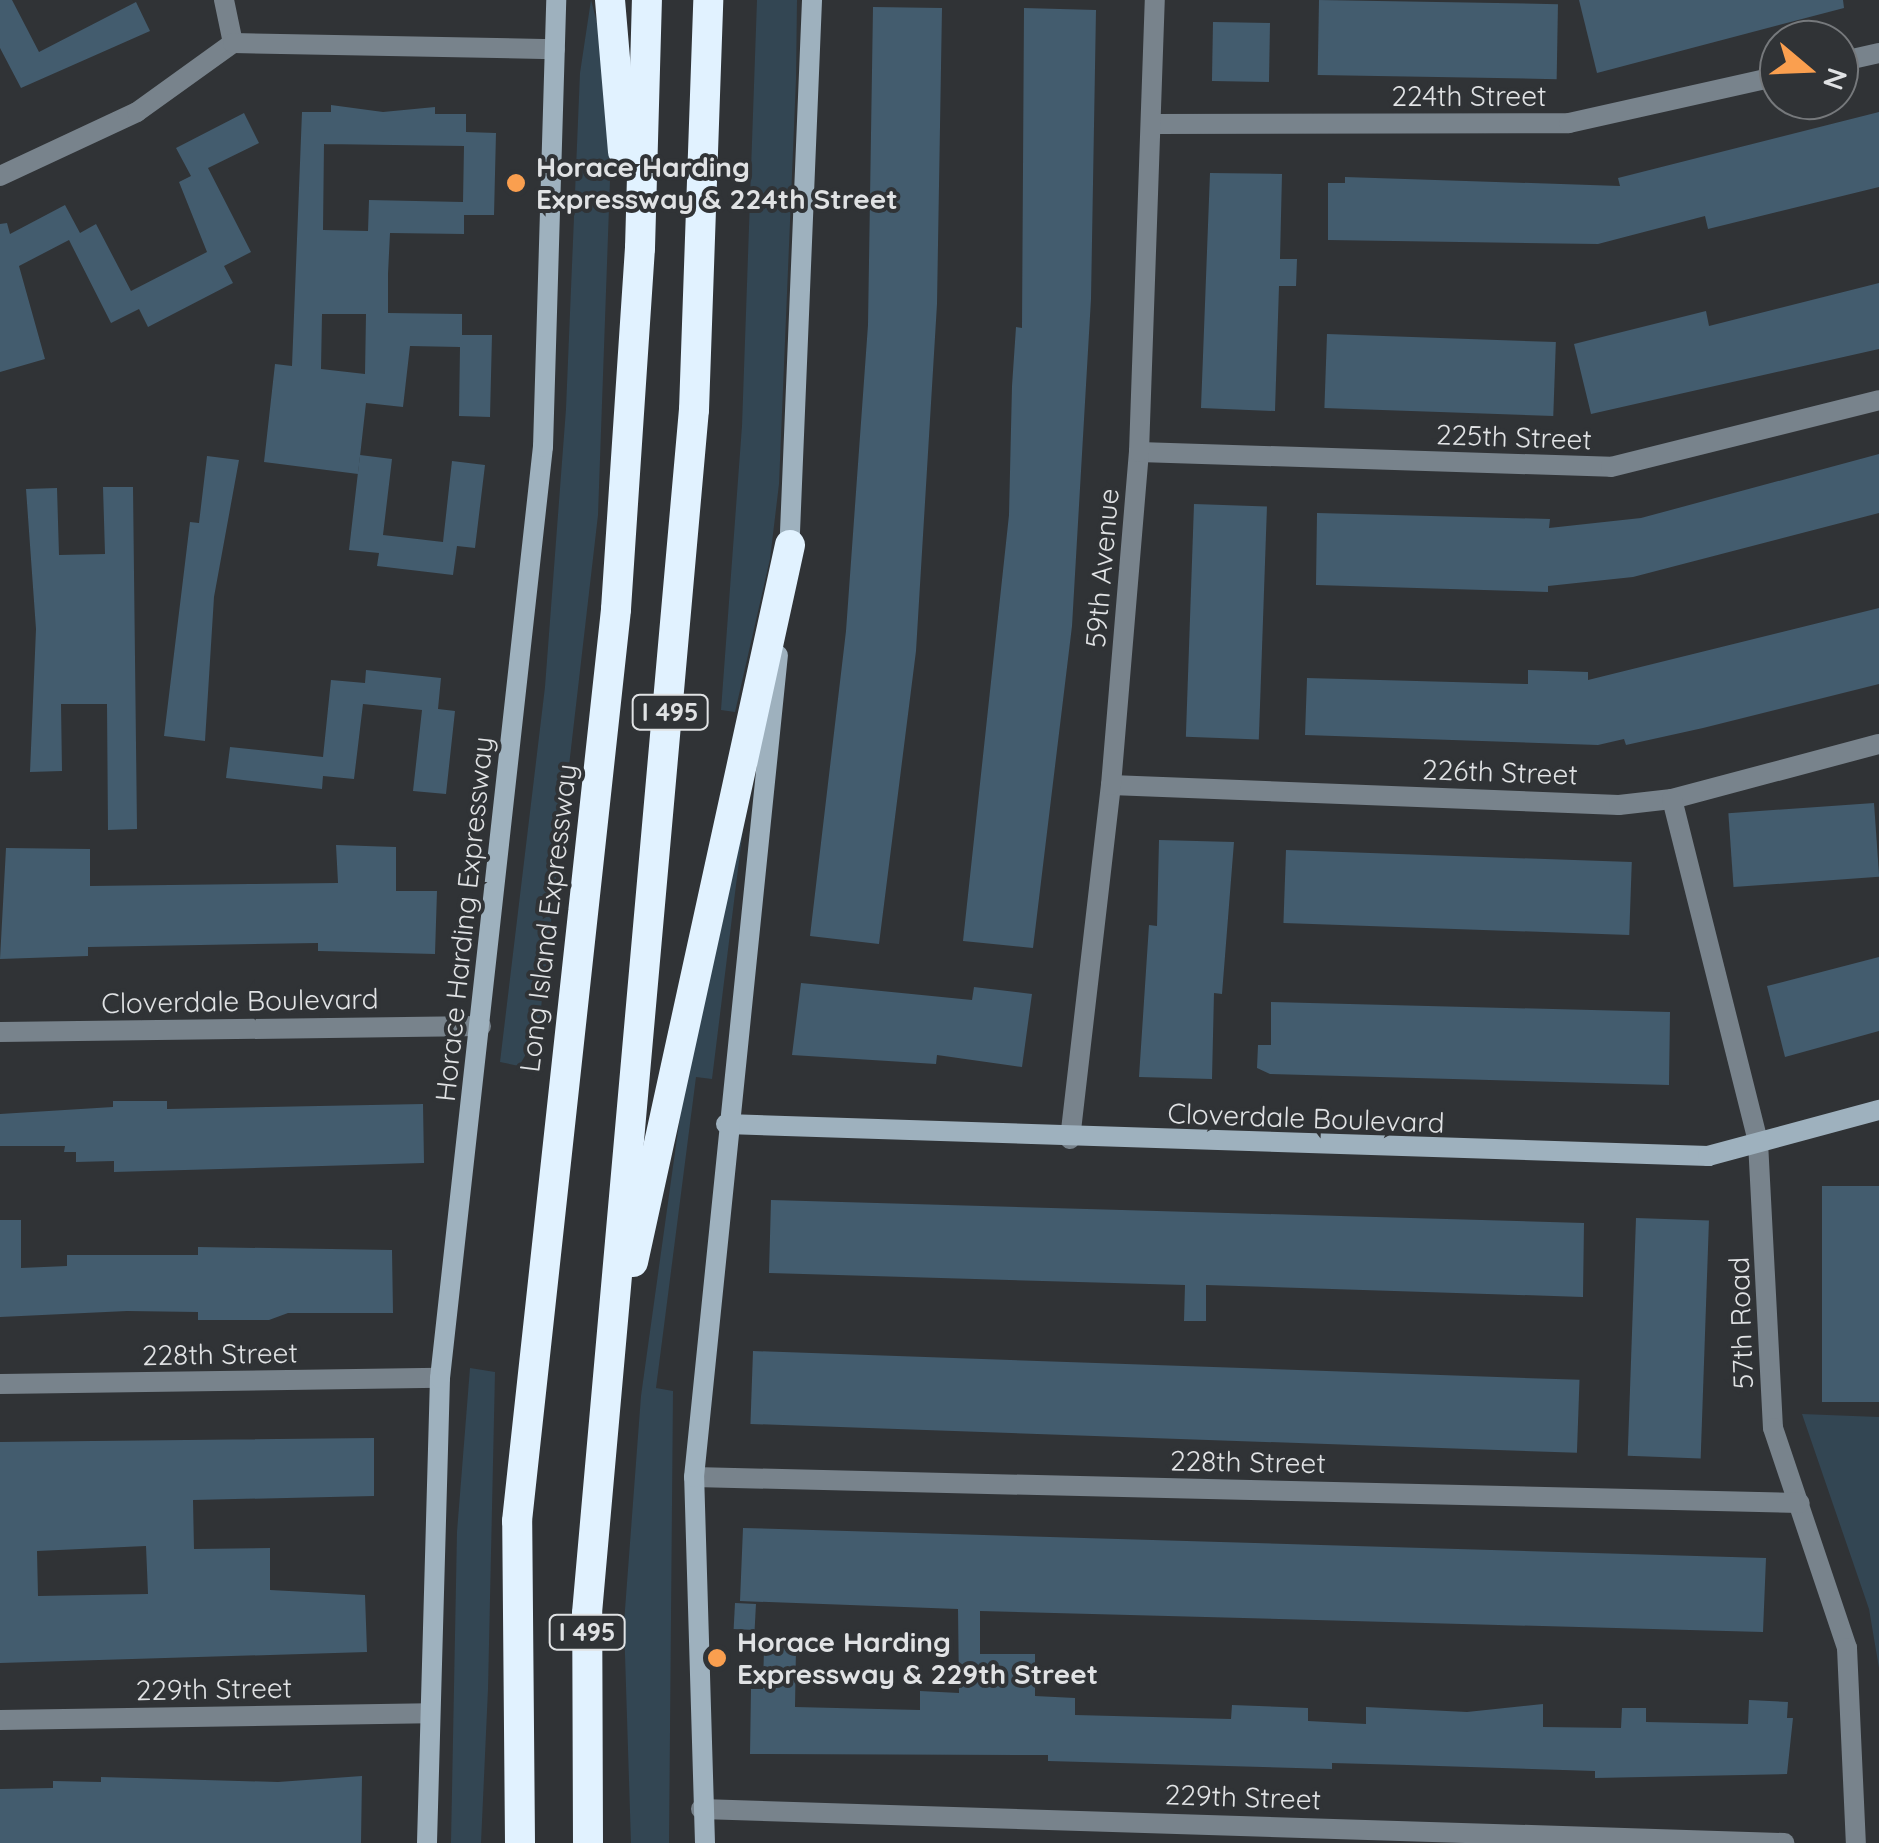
<!DOCTYPE html>
<html>
<head>
<meta charset="utf-8">
<style>
	body { margin:0 }
	#map { position:relative; width:1879px; height:1843px; overflow:hidden; background:#303336; font-family:Quicksand,sans-serif }
	div>[style] { position:absolute }
	[style*='--x'] { left:calc(var(--x)*1px); top:calc(var(--y)*1px); width:calc(var(--w)*1px); rotate:calc(var(--a)*1deg) }
	.green>* { inset:0; background:#334653 }
	.building>* { inset:0; background:#435c6e; transform-origin:0 0 }
	.street>* { height:20px; margin:-10px; padding:0 10px; transform-origin:10px; border-radius:10px; background:#78838c }
	.secondary>* { height:20px; margin:-10px; padding:0 10px; transform-origin:10px; border-radius:10px; background:#9eb1be }
	.highway>* { height:30px; margin:-15px; padding:0 15px; transform-origin:15px; border-radius:15px; background:#e1f2ff }
	.dots>* { width:28px; height:28px; translate:-50% -50%; box-sizing:border-box; border:5px solid #303336; border-radius:50% }
	span { translate:-50% -50%; white-space:nowrap; text-align:center; line-height:1.15; -webkit-text-stroke:8px #303336; paint-order:stroke }
	.shield-label span { padding:2px 8px; background:#303336; border:2px solid; border-radius:8px; -webkit-text-stroke-width:0 }
	.shield-label { font-size:25px; color:#e0e2e4; font-weight:700 }
	.street-label { font-size:28px; color:#e0e2e4 }
	.poi-label { font-size:28px; color:#e0e2e4; font-weight:700 }
	.left { translate:0 -50%; text-align:left }
	.north { position:absolute; left:1759px; top:20px; width:100px; height:100px; box-sizing:border-box; background:#303336; border:2px solid #76797c; border-radius:50%; rotate:109deg; font-size:28px; font-weight:700; line-height:40px; text-align:center; color:#e0e2e4 }
	.north::after { content:''; display:block; margin:auto; width:35px; height:45px; background:#fa9f4f; clip-path:polygon(50% 0,100% 100%,50% 72%,0 100%) }
</style>
</head>
<body>
<div id="map">
	<div class="green">
		<i style="clip-path:polygon(591px 0,605px 52px,611px 152px,598px 515px,538px 1034px,519px 1066px,500px 1062px,545px 687px,566px 409px,580px 73px)"></i>
		<i style="clip-path:polygon(757px 0,797px 0,796px 79px,779px 484px,770px 559px,735px 712px,721px 710px,742px 426px)"></i>
		<i style="clip-path:polygon(751px 764px,712px 1079px,696px 1077px,656px 1388px,673px 1391px,669px 1843px,631px 1843px,624px 1623px,641px 1396px,688px 1059px)"></i>
		<i style="clip-path:polygon(470px 1368px,495px 1372px,488px 1689px,481px 1843px,451px 1843px,457px 1532px)"></i>
		<i style="clip-path:polygon(1802px 1414px,1879px 1417px,1879px 1668px,1869px 1609px)"></i>
	</div>
	<div class="building">
		<i style="clip-path:polygon(0 0,12px 0,39px 52px,136px 2px,150px 31px,21px 88px,0 48px)"></i>
		<i style="left:1319px;top:0;width:239px;height:75px;rotate:1deg"></i>
		<i style="clip-path:polygon(1579px 0,1843px 0,1844px 8px,1597px 73px)"></i>
		<i style="clip-path:polygon(873px 7px,942px 8px,937px 304px,916px 651px,879px 944px,810px 936px,846px 631px,868px 325px)"></i>
		<i style="clip-path:polygon(1024px 8px,1096px 10px,1091px 299px,1072px 626px,1033px 948px,963px 941px,1009px 515px,1012px 386px,1016px 327px,1022px 328px)"></i>
		<i style="left:1213px;top:22px;width:57px;height:59px;rotate:1deg"></i>
		<i style="clip-path:polygon(evenodd,331px 105px,383px 112px,435px 107px,435px 114px,466px 114px,466px 132px,496px 133px,494px 215px,464px 215px,464px 234px,390px 233px,388px 274px,388px 313px,462px 314px,462px 335px,492px 335px,490px 417px,459px 416px,460px 347px,410px 346px,403px 407px,366px 403px,358px 474px,264px 462px,275px 364px,292px 366px,302px 112px,331px 112px,331px 105px,324px 144px,464px 146px,463px 202px,369px 200px,368px 231px,323px 230px,324px 144px,331px 105px,322px 314px,366px 314px,365px 374px,321px 369px,322px 314px)"></i>
		<i style="clip-path:polygon(1879px 112px,1879px 187px,1708px 229px,1705px 216px,1598px 244px,1328px 240px,1328px 183px,1345px 183px,1345px 177px,1620px 186px,1618px 178px)"></i>
		<i style="clip-path:polygon(244px 113px,259px 143px,208px 168px,251px 252px,224px 266px,233px 283px,148px 327px,139px 309px,111px 323px,69px 240px,19px 266px,45px 359px,0 372px,0 224px,7px 223px,10px 234px,65px 205px,80px 233px,96px 224px,131px 291px,207px 252px,179px 182px,191px 176px,176px 148px)"></i>
		<i style="clip-path:polygon(1210px 173px,1282px 174px,1280px 259px,1297px 259px,1296px 286px,1279px 286px,1275px 411px,1201px 408px)"></i>
		<i style="clip-path:polygon(1879px 283px,1879px 349px,1591px 414px,1574px 344px,1706px 311px,1709px 326px)"></i>
		<i style="left:1327px;top:334px;width:229px;height:74px;rotate:2deg"></i>
		<i style="clip-path:polygon(1879px 454px,1879px 513px,1633px 577px,1548px 586px,1548px 592px,1316px 585px,1317px 513px,1550px 519px,1549px 528px,1641px 518px)"></i>
		<i style="clip-path:polygon(360px 455px,392px 459px,383px 535px,443px 542px,452px 461px,485px 465px,475px 548px,457px 546px,453px 575px,377px 566px,379px 553px,349px 550px)"></i>
		<i style="clip-path:polygon(207px 456px,239px 460px,214px 597px,205px 741px,164px 736px,190px 522px,199px 523px)"></i>
		<i style="clip-path:polygon(103px 487px,133px 487px,137px 829px,108px 830px,107px 704px,61px 704px,62px 771px,30px 772px,36px 629px,26px 489px,57px 488px,59px 555px,105px 554px)"></i>
		<i style="left:1194px;top:504px;width:73px;height:233px;rotate:2deg"></i>
		<i style="clip-path:polygon(1879px 608px,1879px 684px,1703px 728px,1626px 745px,1624px 739px,1598px 745px,1305px 735px,1307px 678px,1528px 684px,1528px 670px,1588px 672px,1588px 680px)"></i>
		<i style="clip-path:polygon(366px 670px,441px 678px,438px 709px,455px 711px,446px 794px,413px 791px,422px 710px,363px 704px,354px 779px,323px 776px,322px 789px,226px 778px,230px 747px,323px 757px,331px 680px,365px 683px)"></i>
		<i style="left:1874px;top:803px;width:74px;height:146px;rotate:86deg"></i>
		<i style="clip-path:polygon(1159px 840px,1234px 842px,1222px 994px,1214px 993px,1212px 1079px,1139px 1077px,1149px 925px,1157px 926px)"></i>
		<i style="clip-path:polygon(336px 845px,396px 847px,396px 891px,437px 891px,435px 954px,318px 951px,318px 943px,88px 947px,88px 956px,0 959px,6px 848px,90px 849px,90px 886px,250px 884px,338px 883px)"></i>
		<i style="left:1286px;top:850px;width:346px;height:73px;rotate:2deg"></i>
		<i style="clip-path:polygon(1879px 957px,1879px 1031px,1785px 1057px,1767px 986px)"></i>
		<i style="clip-path:polygon(801px 983px,972px 1000px,974px 987px,1032px 994px,1022px 1067px,937px 1055px,936px 1064px,792px 1055px)"></i>
		<i style="clip-path:polygon(1271px 1002px,1670px 1012px,1669px 1085px,1270px 1074px,1257px 1068px,1258px 1045px,1271px 1045px)"></i>
		<i style="clip-path:polygon(113px 1101px,167px 1101px,167px 1109px,423px 1104px,424px 1163px,114px 1172px,114px 1161px,76px 1162px,76px 1152px,64px 1152px,65px 1146px,0 1146px,0 1114px,113px 1107px)"></i>
		<i style="left:1879px;top:1186px;width:216px;height:57px;rotate:90deg"></i>
		<i style="clip-path:polygon(771px 1200px,1584px 1223px,1583px 1297px,1206px 1285px,1206px 1321px,1184px 1321px,1185px 1285px,769px 1273px)"></i>
		<i style="left:1636px;top:1218px;width:73px;height:238px;rotate:2deg"></i>
		<i style="clip-path:polygon(0 1220px,21px 1220px,21px 1268px,67px 1266px,67px 1255px,198px 1255px,198px 1247px,392px 1250px,393px 1313px,288px 1313px,269px 1320px,198px 1320px,198px 1312px,127px 1311px,0 1317px)"></i>
		<i style="left:753px;top:1351px;width:827px;height:73px;rotate:2deg"></i>
		<i style="clip-path:polygon(evenodd,374px 1438px,374px 1496px,193px 1500px,194px 1549px,270px 1548px,270px 1590px,365px 1595px,367px 1652px,0 1663px,0 1442px,374px 1438px,146px 1546px,148px 1594px,38px 1596px,37px 1551px,146px 1546px)"></i>
		<i style="clip-path:polygon(743px 1528px,1766px 1558px,1763px 1632px,980px 1611px,980px 1654px,1035px 1654px,1035px 1696px,1075px 1698px,1075px 1715px,1231px 1719px,1232px 1705px,1308px 1708px,1308px 1721px,1366px 1724px,1366px 1707px,1467px 1712px,1543px 1704px,1543px 1727px,1621px 1728px,1622px 1708px,1646px 1708px,1646px 1722px,1748px 1724px,1749px 1700px,1788px 1702px,1787px 1718px,1793px 1718px,1787px 1774px,1595px 1778px,1595px 1771px,1407px 1765px,1332px 1763px,1332px 1769px,1048px 1761px,1048px 1755px,750px 1754px,751px 1689px,763px 1689px,764px 1647px,796px 1648px,795px 1707px,920px 1710px,920px 1691px,959px 1693px,958px 1609px,740px 1601px)"></i>
		<i style="left:735px;top:1603px;width:21px;height:26px;rotate:3deg"></i>
		<i style="clip-path:polygon(362px 1776px,361px 1843px,0 1843px,0 1789px,53px 1788px,53px 1781px,101px 1782px,101px 1777px,278px 1782px)"></i>
	</div>
	<div class="street">
		<i style="--x:224;--y:0;--w:44;--a:78.2"></i>
		<i style="--x:1839;--y:62;--w:41;--a:-12.7"></i>
		<i style="--x:1154;--y:124;--w:415;--a:-0.1"></i>
		<i style="--x:1569;--y:123;--w:215;--a:-12.6"></i>
		<i style="--x:0;--y:176;--w:151;--a:-25"></i>
		<i style="--x:137;--y:112;--w:118;--a:-35.7"></i>
		<i style="--x:233;--y:43;--w:322;--a:1.1"></i>
		<i style="--x:1139;--y:452;--w:472;--a:1.8"></i>
		<i style="--x:1611;--y:467;--w:276;--a:-14"></i>
		<i style="--x:1111;--y:785;--w:508;--a:2.25"></i>
		<i style="--x:1619;--y:805;--w:53;--a:-6.5"></i>
		<i style="--x:1672;--y:799;--w:214;--a:-14.9"></i>
		<i style="--x:1672;--y:799;--w:354;--a:75.9"></i>
		<i style="--x:1758;--y:1142;--w:286;--a:87"></i>
		<i style="--x:1773;--y:1428;--w:232;--a:71.4"></i>
		<i style="--x:1847;--y:1648;--w:195;--a:87.4"></i>
		<i style="--x:0;--y:1032;--w:481;--a:-0.7"></i>
		<i style="--x:1070;--y:1139;--w:356;--a:-83.4"></i>
		<i style="--x:1111;--y:785;--w:334;--a:-85.2"></i>
		<i style="--x:1139;--y:452;--w:452;--a:-88"></i>
		<i style="--x:0;--y:1384;--w:440;--a:-0.8"></i>
		<i style="--x:694;--y:1477;--w:1106;--a:1.35"></i>
		<i style="--x:0;--y:1720;--w:428;--a:-0.9"></i>
		<i style="--x:701;--y:1809;--w:1084;--a:1.8"></i>
	</div>
	<div class="secondary">
		<i style="--x:789;--y:556;--w:556;--a:-87.63"></i>
		<i style="--x:726;--y:1124;--w:983;--a:1.87"></i>
		<i style="--x:1708;--y:1156;--w:177;--a:-15.1"></i>
		<i style="--x:427;--y:1843;--w:465;--a:-88.4"></i>
		<i style="--x:440;--y:1378;--w:937;--a:-83.69"></i>
		<i style="--x:543;--y:447;--w:447;--a:-88.3"></i>
		<i style="--x:705;--y:1843;--w:366;--a:-91.7"></i>
		<i style="--x:694;--y:1477;--w:826;--a:-84.17"></i>
	</div>
	<div class="highway">
		<i style="--x:610;--y:0;--w:152;--a:85.1"></i>
		<i style="--x:633;--y:1262;--w:734;--a:-77.65"></i>
		<i style="--x:520;--y:1843;--w:322;--a:-90.5"></i>
		<i style="--x:517;--y:1521;--w:917;--a:-83.8"></i>
		<i style="--x:616;--y:609;--w:362;--a:-86.2"></i>
		<i style="--x:640;--y:248;--w:248;--a:-88.4"></i>
		<i style="--x:588;--y:1843;--w:230;--a:-90.2"></i>
		<i style="--x:587;--y:1613;--w:1208;--a:-84.92"></i>
		<i style="--x:694;--y:410;--w:410;--a:-88"></i>
	</div>
	<div class="dots">
		<i style="left:516px;top:183px;background:#fa9f4f"></i>
		<i style="left:717px;top:1658px;background:#fa9f4f"></i>
	</div>
	<div class="shield-label">
		<span style="left:670px;top:712px">I 495</span>
		<span style="left:587px;top:1632px">I 495</span>
	</div>
	<div class="street-label">
		<span style="left:1469px;top:96px">224th Street</span>
		<span style="left:1514px;top:437px;rotate:2deg">225th Street</span>
		<span style="left:1102px;top:568px;rotate:-85deg">59th Avenue</span>
		<span style="left:1500px;top:772px;rotate:2deg">226th Street</span>
		<span style="left:548px;top:918px;rotate:-83deg">Long Island Expressway</span>
		<span style="left:464px;top:919px;rotate:-84deg">Horace Harding Expressway</span>
		<span style="left:240px;top:1001px;rotate:-1deg">Cloverdale Boulevard</span>
		<span style="left:1306px;top:1118px;rotate:2deg">Cloverdale Boulevard</span>
		<span style="left:1741px;top:1323px;rotate:-92deg">57th Road</span>
		<span style="left:220px;top:1354px;rotate:-1deg">228th Street</span>
		<span style="left:1248px;top:1462px;rotate:1deg">228th Street</span>
		<span style="left:214px;top:1689px;rotate:-1deg">229th Street</span>
		<span style="left:1243px;top:1797px;rotate:2deg">229th Street</span>
	</div>
	<div class="poi-label">
		<span class="left" style="left:536px;top:183px">Horace Harding<br>Expressway &amp; 224th Street</span>
		<span class="left" style="left:737px;top:1658px">Horace Harding<br>Expressway &amp; 229th Street</span>
	</div>
	<div class="north">N</div>
</div>
</body>
</html>
